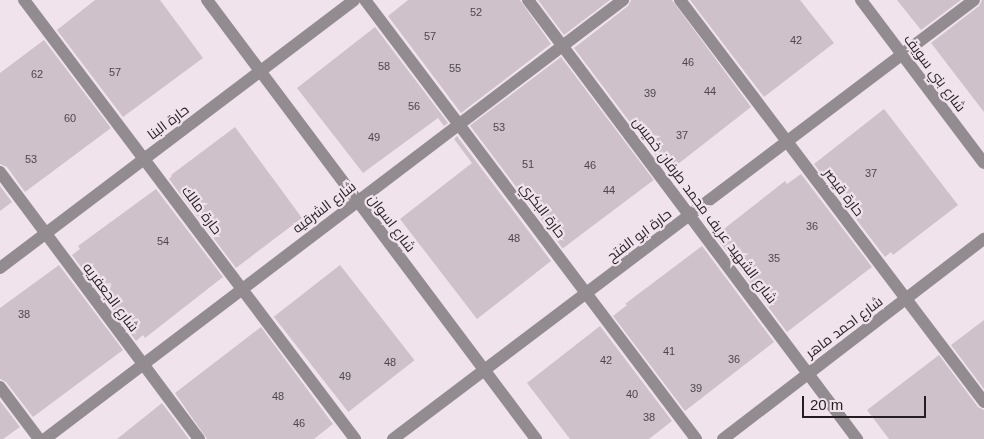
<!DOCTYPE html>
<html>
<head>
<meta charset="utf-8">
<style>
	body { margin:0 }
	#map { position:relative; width:984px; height:439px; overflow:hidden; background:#f1e3ec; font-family:Arial,Cairo,sans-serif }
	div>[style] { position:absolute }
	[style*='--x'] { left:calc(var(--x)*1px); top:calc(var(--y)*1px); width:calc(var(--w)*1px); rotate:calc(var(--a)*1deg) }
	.building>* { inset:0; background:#cfc1c9; transform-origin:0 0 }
	.lane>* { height:12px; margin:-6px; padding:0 6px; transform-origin:6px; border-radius:6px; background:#928c90 }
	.street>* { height:12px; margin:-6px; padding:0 6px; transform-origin:6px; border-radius:6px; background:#928c90 }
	span { translate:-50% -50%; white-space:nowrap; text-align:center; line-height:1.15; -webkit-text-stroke:4.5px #f1e3ec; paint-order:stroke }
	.number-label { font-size:11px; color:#4f474c }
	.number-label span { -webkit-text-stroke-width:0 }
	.street-label { font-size:14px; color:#241e22 }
	.scale { position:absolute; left:802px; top:396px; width:124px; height:22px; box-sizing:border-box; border:2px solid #241e22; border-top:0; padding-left:6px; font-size:15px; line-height:18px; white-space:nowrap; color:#241e22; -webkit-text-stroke:4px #f1e3ec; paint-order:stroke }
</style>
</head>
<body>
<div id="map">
	<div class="building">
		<i style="clip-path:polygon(95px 0,160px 0,203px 58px,123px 117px,57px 30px)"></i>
		<i style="clip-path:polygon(408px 0,520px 0,551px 44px,461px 113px,388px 16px)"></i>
		<i style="clip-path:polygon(538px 0,610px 0,564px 35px)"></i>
		<i style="clip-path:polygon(631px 0,672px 0,751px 107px,678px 164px,676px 162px,666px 170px,574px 48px,628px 6px)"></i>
		<i style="clip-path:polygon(690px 0,800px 0,834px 43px,764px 97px)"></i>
		<i style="clip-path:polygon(897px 0,961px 0,921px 30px)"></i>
		<i style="clip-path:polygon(982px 0,984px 0,984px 112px,931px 43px,979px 6px)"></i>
		<i style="clip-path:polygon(375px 27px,448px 123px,444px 126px,438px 118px,363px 173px,297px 88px)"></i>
		<i style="clip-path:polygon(44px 40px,111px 128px,25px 192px,7px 167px,0 164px,0 73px)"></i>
		<i style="left:561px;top:57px;width:154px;height:114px;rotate:53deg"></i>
		<i style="clip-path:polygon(884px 109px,958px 205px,893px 255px,891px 252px,885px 257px,814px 164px)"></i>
		<i style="clip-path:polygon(235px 127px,302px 218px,236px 268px,169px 179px,172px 176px,171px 175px)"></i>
		<i style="clip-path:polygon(457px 136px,551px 261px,477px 319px,400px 219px,472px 163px,454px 139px)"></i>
		<i style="clip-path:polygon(801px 174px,872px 267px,787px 332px,715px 236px,785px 181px,787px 184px)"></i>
		<i style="clip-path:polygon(0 186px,12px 202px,0 211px)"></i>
		<i style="clip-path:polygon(156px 189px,223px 277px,145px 338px,143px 335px,136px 341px,72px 255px,80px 249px,78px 246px)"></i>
		<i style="clip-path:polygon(702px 246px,774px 342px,685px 411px,613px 316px,627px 305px,625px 304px)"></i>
		<i style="clip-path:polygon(59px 265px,123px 350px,33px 417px,6px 382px,0 379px,0 308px)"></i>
		<i style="left:340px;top:265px;width:121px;height:84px;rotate:52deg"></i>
		<i style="clip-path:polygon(984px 320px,984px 389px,951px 345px)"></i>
		<i style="clip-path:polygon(600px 326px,672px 421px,649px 439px,570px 439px,527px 383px)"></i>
		<i style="clip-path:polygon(261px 327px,333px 424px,314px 439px,207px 439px,175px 393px)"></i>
		<i style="clip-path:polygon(939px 355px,978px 407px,984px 410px,984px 439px,889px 439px,867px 410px)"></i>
		<i style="clip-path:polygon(0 401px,20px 427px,3px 439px,0 439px)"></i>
		<i style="clip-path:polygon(162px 403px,189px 439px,117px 439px)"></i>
	</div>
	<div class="lane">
		<i style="--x:24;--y:0;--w:550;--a:52.98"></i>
		<i style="--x:365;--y:0;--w:550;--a:52.98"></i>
		<i style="--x:680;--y:0;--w:504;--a:52.9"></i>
		<i style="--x:0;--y:268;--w:444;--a:-37.1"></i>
		<i style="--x:0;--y:387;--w:65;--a:53.1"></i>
		<i style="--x:393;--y:439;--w:728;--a:-37.07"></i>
	</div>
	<div class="street">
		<i style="--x:207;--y:0;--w:549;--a:53.15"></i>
		<i style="--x:528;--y:0;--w:549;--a:53.15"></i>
		<i style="--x:861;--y:0;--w:204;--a:53"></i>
		<i style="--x:0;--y:172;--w:333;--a:53.3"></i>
		<i style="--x:45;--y:439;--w:726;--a:-37.22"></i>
		<i style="--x:723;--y:439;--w:329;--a:-37.5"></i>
	</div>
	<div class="number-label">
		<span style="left:476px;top:12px">52</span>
		<span style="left:430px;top:36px">57</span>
		<span style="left:796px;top:40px">42</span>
		<span style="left:688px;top:62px">46</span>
		<span style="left:384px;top:66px">58</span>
		<span style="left:455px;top:68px">55</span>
		<span style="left:115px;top:72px">57</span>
		<span style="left:37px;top:74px">62</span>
		<span style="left:710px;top:91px">44</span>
		<span style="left:650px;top:93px">39</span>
		<span style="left:414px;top:106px">56</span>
		<span style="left:70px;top:118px">60</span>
		<span style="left:499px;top:127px">53</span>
		<span style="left:682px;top:135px">37</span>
		<span style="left:374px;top:137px">49</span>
		<span style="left:31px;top:159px">53</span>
		<span style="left:528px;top:164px">51</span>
		<span style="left:590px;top:165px">46</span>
		<span style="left:871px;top:173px">37</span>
		<span style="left:609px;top:190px">44</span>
		<span style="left:812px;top:226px">36</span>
		<span style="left:514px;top:238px">48</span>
		<span style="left:163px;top:241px">54</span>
		<span style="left:774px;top:258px">35</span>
		<span style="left:24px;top:314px">38</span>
		<span style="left:669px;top:351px">41</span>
		<span style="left:734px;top:359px">36</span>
		<span style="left:606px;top:360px">42</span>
		<span style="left:390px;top:362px">48</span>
		<span style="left:345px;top:376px">49</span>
		<span style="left:696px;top:388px">39</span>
		<span style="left:632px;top:394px">40</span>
		<span style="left:278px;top:396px">48</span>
		<span style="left:649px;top:417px">38</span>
		<span style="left:299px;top:423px">46</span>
	</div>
	<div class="street-label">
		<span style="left:935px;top:73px;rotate:53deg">شارع بني سويف</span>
		<span style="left:168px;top:122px;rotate:-37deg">حارة البنا</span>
		<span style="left:844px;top:192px;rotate:53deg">حارة قيصر</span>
		<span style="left:324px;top:207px;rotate:-37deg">شارع الشرقيه</span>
		<span style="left:202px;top:210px;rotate:53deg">حارة مالك</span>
		<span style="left:543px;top:210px;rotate:53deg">حارة البكري</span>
		<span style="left:705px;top:210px;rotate:53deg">شارع الشهيد عريف محمد طرفان خميس</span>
		<span style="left:392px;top:223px;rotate:53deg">شارع اسوان</span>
		<span style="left:639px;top:235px;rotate:-37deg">حارة ابو الفتح</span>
		<span style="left:111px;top:297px;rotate:53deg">شارع الجعفريه</span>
		<span style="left:844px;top:327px;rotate:-37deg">شارع احمد ماهر</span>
	</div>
	<div class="scale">20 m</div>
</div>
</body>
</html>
